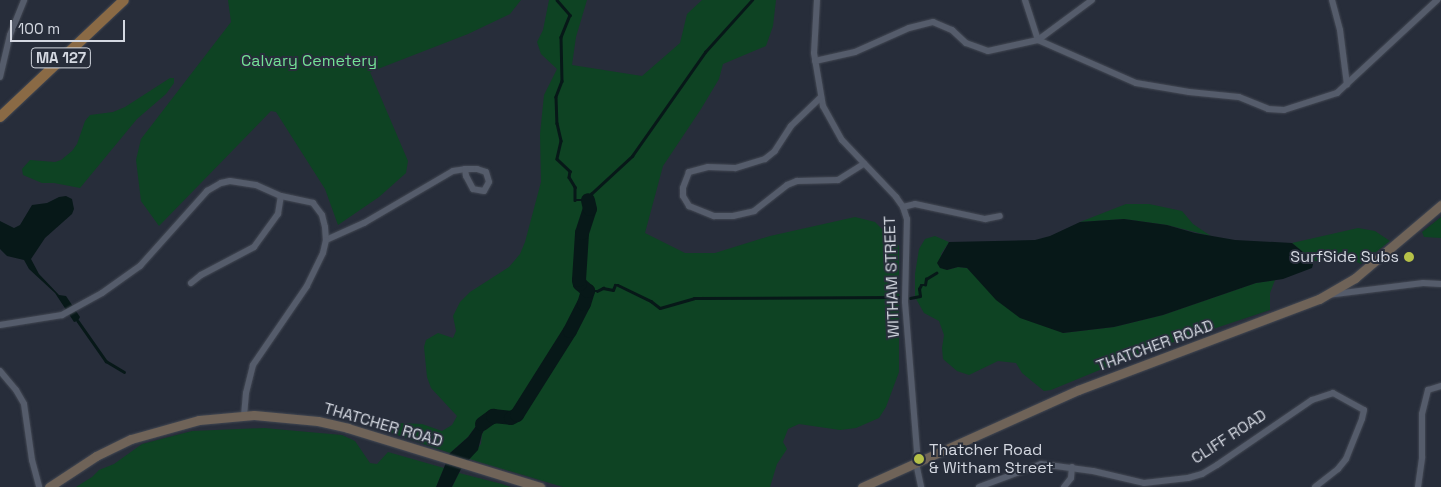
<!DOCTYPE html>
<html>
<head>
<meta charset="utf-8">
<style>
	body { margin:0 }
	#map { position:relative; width:1441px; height:487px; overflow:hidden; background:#272d3a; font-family:"Space Grotesk",sans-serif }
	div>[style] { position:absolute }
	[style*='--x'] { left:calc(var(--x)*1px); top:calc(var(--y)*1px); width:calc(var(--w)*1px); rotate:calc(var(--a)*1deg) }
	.green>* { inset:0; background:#0e4323 }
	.water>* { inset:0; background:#071818 }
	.stream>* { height:2.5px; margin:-1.25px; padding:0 1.25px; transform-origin:1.25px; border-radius:1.25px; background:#071818 }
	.river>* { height:14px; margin:-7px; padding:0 7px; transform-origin:7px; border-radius:7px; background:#071818 }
	.roads { filter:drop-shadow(0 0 1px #434853) drop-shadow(0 0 1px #434853) }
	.minor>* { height:6px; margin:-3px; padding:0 3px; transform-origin:3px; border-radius:3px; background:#555c6b }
	.secondary>* { height:9px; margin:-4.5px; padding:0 4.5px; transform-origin:4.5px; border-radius:4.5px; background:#6f6358 }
	.primary>* { height:10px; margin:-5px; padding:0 5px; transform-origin:5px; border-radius:5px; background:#8a6a45 }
	.dots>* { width:14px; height:14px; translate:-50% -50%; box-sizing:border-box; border:2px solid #272d3a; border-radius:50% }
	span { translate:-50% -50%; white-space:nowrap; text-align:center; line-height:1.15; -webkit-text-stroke:4px #272d3a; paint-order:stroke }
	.shield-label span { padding:1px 4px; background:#272d3a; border:1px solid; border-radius:4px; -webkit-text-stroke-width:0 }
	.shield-label { font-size:15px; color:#d4d8e1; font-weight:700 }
	.park-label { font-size:16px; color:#73e196 }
	.poi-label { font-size:16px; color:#d4d8e1 }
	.right { translate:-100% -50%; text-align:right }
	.left { translate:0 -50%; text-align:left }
	.street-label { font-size:16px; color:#d4d8e1 }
	.scale { position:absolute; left:10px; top:20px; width:115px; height:22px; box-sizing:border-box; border:2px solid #d4d8e1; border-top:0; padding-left:6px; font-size:15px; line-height:18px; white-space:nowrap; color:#d4d8e1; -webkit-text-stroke:4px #272d3a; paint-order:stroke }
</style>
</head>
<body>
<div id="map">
	<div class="green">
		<i style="clip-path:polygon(228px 0,521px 0,510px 14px,468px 34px,370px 72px,408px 161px,406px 173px,379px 197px,338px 225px,325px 189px,276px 112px,271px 111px,159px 226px,141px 201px,136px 160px,141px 139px,231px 22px)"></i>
		<i style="clip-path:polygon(549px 0,587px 0,576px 37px,572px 65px,642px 76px,680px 43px,687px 14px,702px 0,776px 0,773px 26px,766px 46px,723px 64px,719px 79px,701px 109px,663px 166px,645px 233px,685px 253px,715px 253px,770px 236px,855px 217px,875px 222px,899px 246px,899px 372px,886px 407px,879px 418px,856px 428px,840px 430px,799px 424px,788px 429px,783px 442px,787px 449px,777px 464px,770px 487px,563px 487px,469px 459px,481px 444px,482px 434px,486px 427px,484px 415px,468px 437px,450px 453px,388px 432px,397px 423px,422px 424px,442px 431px,452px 425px,457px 416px,431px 388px,427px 377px,424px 347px,426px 340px,438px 333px,453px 338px,456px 331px,453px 316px,460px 302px,470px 292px,509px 267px,520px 254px,525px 242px,541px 182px,540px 134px,544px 95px,557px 69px,541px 54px,537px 42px,543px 30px)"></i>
		<i style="clip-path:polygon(170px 78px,174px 78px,174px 83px,166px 94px,137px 119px,80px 188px,54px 183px,42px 183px,23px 175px,22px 169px,30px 160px,55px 162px,61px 160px,72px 151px,77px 144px,85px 121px,90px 115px,113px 112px,125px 107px)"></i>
		<i style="clip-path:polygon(1126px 204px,1149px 204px,1182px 211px,1193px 224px,1211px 236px,1167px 225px,1124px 219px,1080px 222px)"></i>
		<i style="clip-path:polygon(1441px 217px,1441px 238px,1424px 237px,1422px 232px)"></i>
		<i style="clip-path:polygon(1358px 228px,1375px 231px,1390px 241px,1361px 264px,1346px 257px,1335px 257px,1326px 261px,1314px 261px,1292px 243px)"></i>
		<i style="clip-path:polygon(935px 236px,949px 242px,941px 254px,947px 270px,958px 267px,967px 268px,980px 280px,1063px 333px,1114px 327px,1163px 315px,1256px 283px,1275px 280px,1270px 293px,1270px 310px,1141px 353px,1051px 390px,1044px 391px,1022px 373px,1016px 363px,998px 361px,969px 375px,957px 371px,943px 359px,942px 348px,944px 335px,939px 321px,924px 313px,915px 297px,915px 274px,919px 249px,925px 239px)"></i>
		<i style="clip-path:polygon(264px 428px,342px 435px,355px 441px,370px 463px,377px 464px,388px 452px,444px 468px,436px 487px,76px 487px,92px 477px,99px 470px,114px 464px,142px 444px,192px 431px)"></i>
		<i style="clip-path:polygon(459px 473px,502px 484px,511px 487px,452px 487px)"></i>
	</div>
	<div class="water">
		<i style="clip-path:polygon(66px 196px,72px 199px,74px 209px,72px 214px,45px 238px,31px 259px,39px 274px,59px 295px,66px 296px,80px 317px,78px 321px,74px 322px,55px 293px,29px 269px,24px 260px,7px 256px,0 249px,0 221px,14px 228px,20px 225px,32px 205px,47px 203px,59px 197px)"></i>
		<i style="clip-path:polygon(1124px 219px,1167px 225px,1195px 233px,1235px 240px,1292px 243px,1314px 261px,1312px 268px,1283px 279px,1256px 283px,1163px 315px,1114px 327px,1063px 333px,1020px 318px,996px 300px,967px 268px,958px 267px,947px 270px,940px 268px,937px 263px,949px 242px,1035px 240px,1050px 236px,1080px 222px)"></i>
		<i style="clip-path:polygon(493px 413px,498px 415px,497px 423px,486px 427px,482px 434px,478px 450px,462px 467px,452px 487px,436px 487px,450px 453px,468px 437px,484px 415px)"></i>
	</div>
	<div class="stream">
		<i style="--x:557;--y:0;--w:20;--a:49"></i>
		<i style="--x:570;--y:15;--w:24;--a:112"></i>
		<i style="--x:561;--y:37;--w:44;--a:88.7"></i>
		<i style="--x:562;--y:81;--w:17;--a:111"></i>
		<i style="--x:556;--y:97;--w:26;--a:88"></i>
		<i style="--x:557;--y:123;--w:18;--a:77"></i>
		<i style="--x:561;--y:141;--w:18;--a:103"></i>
		<i style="--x:557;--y:159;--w:18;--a:43"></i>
		<i style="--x:570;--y:171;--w:6;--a:99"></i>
		<i style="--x:569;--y:177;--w:12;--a:59"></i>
		<i style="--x:575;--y:187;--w:13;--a:90"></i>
		<i style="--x:575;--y:200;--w:13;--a:0"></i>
		<i style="--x:588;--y:200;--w:7;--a:-63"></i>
		<i style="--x:591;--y:194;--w:56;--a:-42.8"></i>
		<i style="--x:632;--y:156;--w:127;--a:-54.9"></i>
		<i style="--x:705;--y:52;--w:70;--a:-47.9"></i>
		<i style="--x:588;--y:291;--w:9;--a:0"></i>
		<i style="--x:597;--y:291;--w:7;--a:-27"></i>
		<i style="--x:603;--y:288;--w:10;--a:11"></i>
		<i style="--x:613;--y:290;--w:5;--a:-68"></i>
		<i style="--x:615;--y:285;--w:3;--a:0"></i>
		<i style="--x:618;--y:285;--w:37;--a:26"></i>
		<i style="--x:651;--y:301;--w:11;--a:38"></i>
		<i style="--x:660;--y:308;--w:35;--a:-16"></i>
		<i style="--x:694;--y:298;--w:204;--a:-0.3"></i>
		<i style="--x:910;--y:298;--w:10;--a:-11"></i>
		<i style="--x:920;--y:296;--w:7;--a:-98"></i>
		<i style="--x:919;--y:289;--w:4;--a:-63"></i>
		<i style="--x:921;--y:285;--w:4;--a:0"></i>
		<i style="--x:925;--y:285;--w:6;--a:-81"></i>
		<i style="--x:926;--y:279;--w:12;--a:-31"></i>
		<i style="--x:78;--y:321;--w:49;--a:55"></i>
		<i style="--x:106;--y:361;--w:21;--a:31"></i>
	</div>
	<div class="river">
		<i style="--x:482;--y:424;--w:14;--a:-36"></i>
		<i style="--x:493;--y:416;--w:18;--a:6"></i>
		<i style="--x:511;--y:418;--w:7;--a:-27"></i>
		<i style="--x:517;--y:415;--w:99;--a:-57.8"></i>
		<i style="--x:570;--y:331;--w:30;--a:-63"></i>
		<i style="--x:584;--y:304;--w:14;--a:-73"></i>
		<i style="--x:588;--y:291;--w:11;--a:-139"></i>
		<i style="--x:580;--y:284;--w:4;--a:-104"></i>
		<i style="--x:579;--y:280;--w:47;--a:-86.3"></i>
		<i style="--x:582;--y:233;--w:25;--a:-72"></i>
		<i style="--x:590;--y:209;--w:9;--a:-103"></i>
	</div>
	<div class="roads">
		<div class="minor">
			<i style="--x:817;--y:0;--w:53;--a:93.2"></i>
			<i style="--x:814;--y:53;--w:54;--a:80.4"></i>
			<i style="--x:823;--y:106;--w:39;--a:61"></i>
			<i style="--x:842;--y:140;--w:79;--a:46.5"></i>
			<i style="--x:896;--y:197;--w:12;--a:55"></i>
			<i style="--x:903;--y:207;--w:13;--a:72"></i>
			<i style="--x:907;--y:219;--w:83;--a:91.4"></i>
			<i style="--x:905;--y:302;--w:149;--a:85.4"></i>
			<i style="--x:917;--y:451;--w:12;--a:95"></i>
			<i style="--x:916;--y:463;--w:25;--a:78"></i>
			<i style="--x:1025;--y:0;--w:42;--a:72"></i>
			<i style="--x:1038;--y:40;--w:67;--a:-36.5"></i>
			<i style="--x:1332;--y:0;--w:31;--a:75"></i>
			<i style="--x:1340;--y:30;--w:55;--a:82.7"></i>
			<i style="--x:815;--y:61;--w:41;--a:-12.7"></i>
			<i style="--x:855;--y:52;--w:59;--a:-24"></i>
			<i style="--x:909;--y:28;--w:25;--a:-14"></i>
			<i style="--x:933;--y:22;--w:21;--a:23"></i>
			<i style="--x:952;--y:30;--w:19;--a:43"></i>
			<i style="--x:966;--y:43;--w:23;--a:20"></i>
			<i style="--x:988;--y:51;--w:51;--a:-12.4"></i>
			<i style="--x:1038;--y:40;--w:107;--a:23.7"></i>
			<i style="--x:1136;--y:83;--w:54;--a:9.6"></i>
			<i style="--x:1189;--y:92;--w:50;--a:5.7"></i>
			<i style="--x:1239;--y:97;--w:31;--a:22"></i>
			<i style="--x:1268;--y:109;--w:16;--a:4"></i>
			<i style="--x:1284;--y:110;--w:56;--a:-17.8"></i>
			<i style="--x:1337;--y:93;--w:137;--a:-42.9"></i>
			<i style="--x:0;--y:77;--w:43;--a:-76.6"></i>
			<i style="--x:10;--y:35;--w:38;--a:-68"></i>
			<i style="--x:821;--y:97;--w:42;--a:136"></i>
			<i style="--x:791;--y:126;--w:30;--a:123"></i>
			<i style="--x:775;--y:151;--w:13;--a:141"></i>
			<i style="--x:765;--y:159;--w:31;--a:163"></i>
			<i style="--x:735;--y:168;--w:27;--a:-178"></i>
			<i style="--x:708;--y:167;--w:20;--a:165"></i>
			<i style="--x:689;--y:172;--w:17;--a:111"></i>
			<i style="--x:683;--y:188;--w:8;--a:90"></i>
			<i style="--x:683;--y:196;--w:12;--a:59"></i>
			<i style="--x:689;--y:206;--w:27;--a:22"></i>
			<i style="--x:714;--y:216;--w:19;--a:0"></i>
			<i style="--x:733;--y:216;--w:22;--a:-13"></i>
			<i style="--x:754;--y:211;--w:42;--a:-38.2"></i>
			<i style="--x:787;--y:185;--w:11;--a:-22"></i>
			<i style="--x:797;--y:181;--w:41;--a:-1.4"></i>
			<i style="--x:838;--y:180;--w:31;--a:-32"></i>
			<i style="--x:903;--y:207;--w:12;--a:-14"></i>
			<i style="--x:915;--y:204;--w:72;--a:12.1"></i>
			<i style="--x:985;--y:219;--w:15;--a:-11"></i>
			<i style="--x:326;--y:240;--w:42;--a:-24.1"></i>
			<i style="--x:364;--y:223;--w:103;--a:-30.3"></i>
			<i style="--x:453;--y:171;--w:12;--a:-9"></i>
			<i style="--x:465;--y:169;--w:12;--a:0"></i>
			<i style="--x:477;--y:169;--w:9;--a:18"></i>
			<i style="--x:486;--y:172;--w:10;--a:73"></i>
			<i style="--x:489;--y:182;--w:10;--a:119"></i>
			<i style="--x:484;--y:191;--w:11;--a:-170"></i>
			<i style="--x:473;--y:189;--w:15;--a:-118"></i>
			<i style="--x:466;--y:176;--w:7;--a:-98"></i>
			<i style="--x:191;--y:283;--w:13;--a:-39"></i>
			<i style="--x:201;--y:275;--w:60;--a:-27.8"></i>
			<i style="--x:254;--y:247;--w:41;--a:-54"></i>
			<i style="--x:278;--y:214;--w:18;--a:-81"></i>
			<i style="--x:1327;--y:295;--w:97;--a:-7.1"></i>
			<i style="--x:1423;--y:283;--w:18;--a:3"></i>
			<i style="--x:0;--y:325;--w:63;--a:-9.2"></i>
			<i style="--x:62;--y:315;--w:46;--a:-28.8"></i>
			<i style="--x:102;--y:293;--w:47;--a:-35.4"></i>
			<i style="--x:140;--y:266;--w:101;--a:-48.2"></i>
			<i style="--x:207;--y:191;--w:16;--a:-30"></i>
			<i style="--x:221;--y:183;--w:9;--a:-13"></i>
			<i style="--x:230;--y:181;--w:26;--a:9"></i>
			<i style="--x:256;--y:185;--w:27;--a:24"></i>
			<i style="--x:281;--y:196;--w:33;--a:12"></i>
			<i style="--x:313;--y:203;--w:15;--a:53"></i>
			<i style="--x:322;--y:215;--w:12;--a:76"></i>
			<i style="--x:325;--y:227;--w:13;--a:86"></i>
			<i style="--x:326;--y:240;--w:13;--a:103"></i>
			<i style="--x:323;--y:253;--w:37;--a:116"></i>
			<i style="--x:307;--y:286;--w:96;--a:124.4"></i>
			<i style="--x:253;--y:365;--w:29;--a:104"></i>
			<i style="--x:246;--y:393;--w:23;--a:95"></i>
			<i style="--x:0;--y:371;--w:25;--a:50"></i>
			<i style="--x:16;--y:390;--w:16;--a:60"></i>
			<i style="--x:24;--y:404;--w:57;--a:81.9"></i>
			<i style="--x:32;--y:460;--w:28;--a:75"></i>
			<i style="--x:979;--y:487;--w:66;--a:-20.4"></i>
			<i style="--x:1041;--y:464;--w:52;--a:7.7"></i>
			<i style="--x:1093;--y:471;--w:52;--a:13.2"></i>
			<i style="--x:1144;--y:483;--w:44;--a:-6.5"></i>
			<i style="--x:1188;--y:478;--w:15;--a:-16"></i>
			<i style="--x:1202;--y:474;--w:17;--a:-31"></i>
			<i style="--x:1217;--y:465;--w:115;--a:-34.4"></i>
			<i style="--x:1312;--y:400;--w:22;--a:-18"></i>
			<i style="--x:1333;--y:393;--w:35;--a:29"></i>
			<i style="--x:1364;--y:410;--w:9;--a:103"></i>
			<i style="--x:1362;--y:419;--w:43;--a:111.8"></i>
			<i style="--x:1346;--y:459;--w:13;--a:129"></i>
			<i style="--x:1338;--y:469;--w:29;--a:142"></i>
			<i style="--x:1064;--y:487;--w:11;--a:-52"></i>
			<i style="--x:1071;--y:478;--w:11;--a:-85"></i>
			<i style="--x:1418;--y:487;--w:30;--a:-82"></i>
			<i style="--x:1422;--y:457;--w:43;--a:-90"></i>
			<i style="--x:1422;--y:414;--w:25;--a:-76"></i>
			<i style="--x:1428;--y:390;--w:14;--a:-17"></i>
		</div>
		<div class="secondary">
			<i style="--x:49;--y:487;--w:56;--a:-33.4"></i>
			<i style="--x:96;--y:456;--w:39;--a:-26"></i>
			<i style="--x:131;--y:439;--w:71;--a:-15.6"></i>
			<i style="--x:199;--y:420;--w:55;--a:-5.2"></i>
			<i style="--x:254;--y:415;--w:64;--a:5.4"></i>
			<i style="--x:318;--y:421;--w:31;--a:13"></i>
			<i style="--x:348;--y:428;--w:201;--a:17.1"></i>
			<i style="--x:862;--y:487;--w:237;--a:-24.2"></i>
			<i style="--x:1078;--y:390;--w:258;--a:-20.7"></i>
			<i style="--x:1319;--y:299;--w:42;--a:-30.3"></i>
			<i style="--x:1355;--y:278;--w:113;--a:-40.3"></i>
		</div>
		<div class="primary">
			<i style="--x:0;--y:117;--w:170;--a:-43.3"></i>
		</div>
	</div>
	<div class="dots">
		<i style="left:1409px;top:257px;background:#b6c148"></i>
		<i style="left:919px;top:459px;background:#b6c148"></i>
	</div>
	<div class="shield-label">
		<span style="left:61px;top:58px">MA 127</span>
	</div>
	<div class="park-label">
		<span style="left:309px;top:61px">Calvary Cemetery</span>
	</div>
	<div class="poi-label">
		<span class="right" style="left:1399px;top:257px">SurfSide Subs</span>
		<span class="left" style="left:929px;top:459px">Thatcher Road<br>&amp; Witham Street</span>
	</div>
	<div class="street-label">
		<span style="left:892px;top:277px;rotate:-92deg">WITHAM STREET</span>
		<span style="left:1155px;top:346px;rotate:-20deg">THATCHER ROAD</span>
		<span style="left:383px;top:425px;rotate:16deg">THATCHER ROAD</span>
		<span style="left:1229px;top:437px;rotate:-33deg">CLIFF ROAD</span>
	</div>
	<div class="scale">100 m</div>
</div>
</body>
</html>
